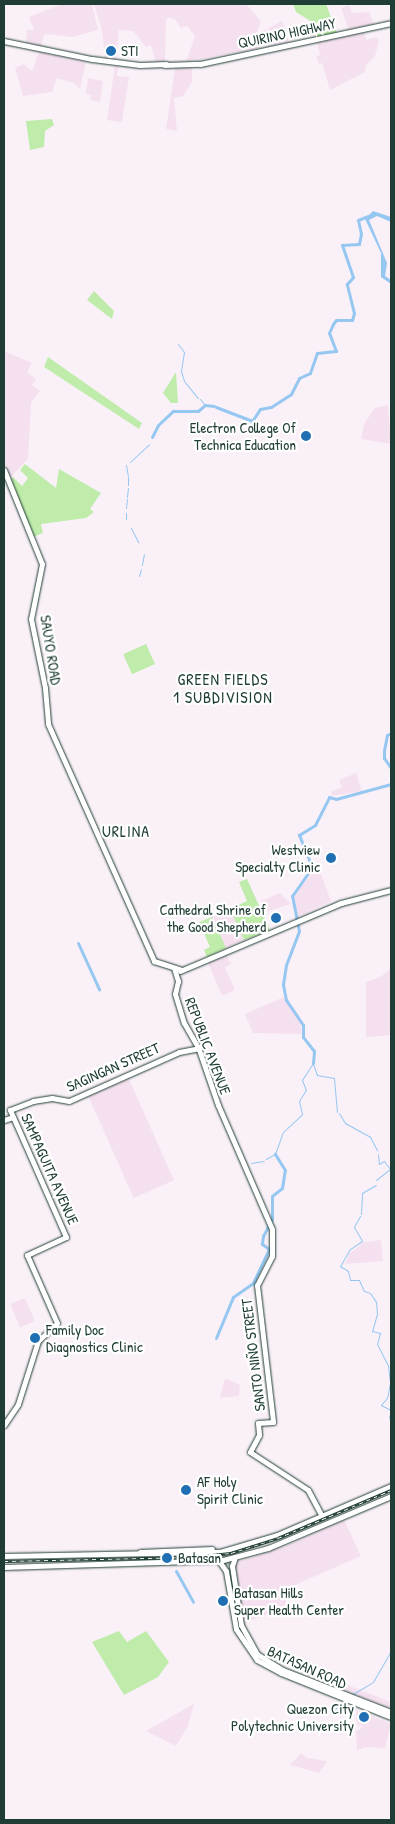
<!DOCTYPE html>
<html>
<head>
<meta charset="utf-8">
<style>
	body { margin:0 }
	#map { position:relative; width:395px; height:1824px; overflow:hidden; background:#faf1f8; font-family:"Patrick Hand",sans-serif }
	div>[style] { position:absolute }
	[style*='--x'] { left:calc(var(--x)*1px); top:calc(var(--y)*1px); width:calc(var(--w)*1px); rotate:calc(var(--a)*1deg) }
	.built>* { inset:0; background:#f5e0ef; transform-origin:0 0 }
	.green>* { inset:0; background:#bfecaa; transform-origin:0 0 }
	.water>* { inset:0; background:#95c7f1 }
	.stream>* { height:1px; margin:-0.5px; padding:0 0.5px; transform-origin:0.5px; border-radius:0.5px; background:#95c7f1 }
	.river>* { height:3px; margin:-1.5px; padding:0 1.5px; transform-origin:1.5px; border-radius:1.5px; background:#95c7f1 }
	.major-tunnel>* { height:5px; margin-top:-2.5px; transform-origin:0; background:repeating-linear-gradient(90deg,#cecdd1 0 5px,transparent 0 7.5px) }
	.roads { filter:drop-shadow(0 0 1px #1f3d34) drop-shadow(0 0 1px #1f3d34) }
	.major>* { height:5px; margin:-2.5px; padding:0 2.5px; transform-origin:2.5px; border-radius:2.5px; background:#fff }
	.rail>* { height:3px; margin-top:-1.5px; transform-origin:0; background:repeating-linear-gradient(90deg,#fff 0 4px,#1f3d34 0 8px); box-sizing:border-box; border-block:1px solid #1f3d34 }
	.dots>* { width:14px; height:14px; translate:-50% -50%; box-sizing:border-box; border:2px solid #fff; border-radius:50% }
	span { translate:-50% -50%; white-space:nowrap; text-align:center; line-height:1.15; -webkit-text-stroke:4.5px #fff; paint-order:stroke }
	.street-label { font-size:15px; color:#1f3d34 }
	.poi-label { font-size:15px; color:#1f3d34 }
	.left { translate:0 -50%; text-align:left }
	.right { translate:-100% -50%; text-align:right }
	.neighbourhood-label { font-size:16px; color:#1f3d34; letter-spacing:1px }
	.frame { position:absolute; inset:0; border:5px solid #1f3d34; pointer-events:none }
</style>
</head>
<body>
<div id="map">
	<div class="built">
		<i style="clip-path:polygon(62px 4px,92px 4px,98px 30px,73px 37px,44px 34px,41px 47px,26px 42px,27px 30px,34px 30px,29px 17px)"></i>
		<i style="clip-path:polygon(94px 4px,246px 4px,261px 21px,254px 40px,258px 40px,260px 48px,186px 62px,195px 36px,187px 26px,181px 28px,175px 19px,169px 18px,166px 19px,165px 62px,156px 62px,151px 45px,146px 47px,133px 31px,119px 30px,116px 60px,105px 58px,102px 30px)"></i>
		<i style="clip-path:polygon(349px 5px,352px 13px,369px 12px,374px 24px,349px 30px,341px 8px)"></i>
		<i style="clip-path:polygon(282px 21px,289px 42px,266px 47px,259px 33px)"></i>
		<i style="clip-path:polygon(364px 32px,366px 40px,376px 37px,379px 41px,375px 56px,366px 65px,365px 72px,330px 90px,322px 63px,319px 64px,316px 56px,320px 55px,317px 42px)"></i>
		<i style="clip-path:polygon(39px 52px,86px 62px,80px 89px,74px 83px,57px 78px,52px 92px,23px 96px,15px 68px,24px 64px,32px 71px)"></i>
		<i style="clip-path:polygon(115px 65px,118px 66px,117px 76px,129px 77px,122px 122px,107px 120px)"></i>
		<i style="clip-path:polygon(192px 67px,192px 82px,183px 96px,174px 98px,177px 131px,166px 129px,175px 68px)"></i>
		<i style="clip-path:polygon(88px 78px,103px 81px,100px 102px,91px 100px,91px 95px,86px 94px)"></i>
		<i style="clip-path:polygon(4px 351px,32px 363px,27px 372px,36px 379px,32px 385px,40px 391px,31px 403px,28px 459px,9px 479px,4px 464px)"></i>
		<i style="clip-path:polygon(388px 405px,391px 444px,361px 439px,364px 424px,375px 408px)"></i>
		<i style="clip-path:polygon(356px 773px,362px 791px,332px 796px,331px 792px,342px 787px,339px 780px)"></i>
		<i style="clip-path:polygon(315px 871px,320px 872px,331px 901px,297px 917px,292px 904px,295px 892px)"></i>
		<i style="clip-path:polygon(280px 893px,291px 904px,265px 912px,261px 901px)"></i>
		<i style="left:230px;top:909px;width:34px;height:20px;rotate:66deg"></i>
		<i style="clip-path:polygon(226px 955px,231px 964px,225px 967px,235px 990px,222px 996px,208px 963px)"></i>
		<i style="clip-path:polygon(391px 968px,391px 1035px,366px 1037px,366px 982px,382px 976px)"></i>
		<i style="clip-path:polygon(284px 997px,299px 1015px,302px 1034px,253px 1033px,245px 1014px)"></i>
		<i style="left:128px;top:1077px;width:113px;height:44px;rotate:66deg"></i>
		<i style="clip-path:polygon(381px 1240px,383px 1261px,345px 1264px,349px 1254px,364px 1242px)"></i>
		<i style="left:25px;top:1298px;width:25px;height:16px;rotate:67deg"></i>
		<i style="clip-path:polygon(225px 1378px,240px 1385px,239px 1396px,220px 1398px)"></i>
		<i style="clip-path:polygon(344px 1520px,361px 1556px,286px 1589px,286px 1606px,243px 1624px,234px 1567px,237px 1562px,284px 1547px)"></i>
		<i style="clip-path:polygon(345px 1684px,391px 1702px,391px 1708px,343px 1690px)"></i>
		<i style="clip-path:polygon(194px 1704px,188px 1726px,176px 1746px,146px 1731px)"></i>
		<i style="clip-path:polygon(356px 1710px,391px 1724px,385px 1748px,365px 1747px,357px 1751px,356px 1730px,360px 1730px,362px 1726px,357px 1725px)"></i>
		<i style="clip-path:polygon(301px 1753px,307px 1758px,327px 1761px,319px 1773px,290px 1765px)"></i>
	</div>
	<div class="green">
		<i style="clip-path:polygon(293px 4px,326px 4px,337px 33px,316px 37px,312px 22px,296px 12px)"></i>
		<i style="clip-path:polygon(52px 119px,54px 125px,45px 131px,44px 147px,30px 150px,26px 121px)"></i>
		<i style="clip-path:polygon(94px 291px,114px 311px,112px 319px,87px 300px)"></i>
		<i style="clip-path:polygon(48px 357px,142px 423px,139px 429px,44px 367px)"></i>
		<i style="clip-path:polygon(176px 372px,178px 403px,171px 403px,163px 393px)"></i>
		<i style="clip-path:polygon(25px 464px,56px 488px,59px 469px,101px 493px,90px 509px,94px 512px,86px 518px,41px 524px,43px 533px,33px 537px,8px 482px,13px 477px,22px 486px,28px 478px,20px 470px)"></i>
		<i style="left:146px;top:644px;width:22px;height:25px;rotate:66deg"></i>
		<i style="clip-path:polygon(247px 879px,270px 930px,244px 940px,230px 909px,247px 901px,239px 882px)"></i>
		<i style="clip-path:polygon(212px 917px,226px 948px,207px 957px,204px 950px,210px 947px,199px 922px)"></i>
		<i style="clip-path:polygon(119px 1631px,127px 1642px,146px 1631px,169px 1662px,158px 1677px,124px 1695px,92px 1642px)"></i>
	</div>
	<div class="water">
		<i style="clip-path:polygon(373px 211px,391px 217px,391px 222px,377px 216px,369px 220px,387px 263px,385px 276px,391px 280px,391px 284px,381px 277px,381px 253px,365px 219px)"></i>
	</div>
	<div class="stream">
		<i style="--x:178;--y:344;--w:10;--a:53"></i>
		<i style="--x:184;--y:352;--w:19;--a:99"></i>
		<i style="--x:181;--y:371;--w:10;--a:73"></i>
		<i style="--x:184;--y:381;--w:22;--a:51"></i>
		<i style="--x:200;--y:399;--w:8;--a:50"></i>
		<i style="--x:130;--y:462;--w:26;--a:-43"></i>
		<i style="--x:126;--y:465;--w:11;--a:80"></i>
		<i style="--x:128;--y:485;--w:8;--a:-90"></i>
		<i style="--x:127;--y:497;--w:9;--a:-84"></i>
		<i style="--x:126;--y:508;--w:9;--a:-84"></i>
		<i style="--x:126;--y:519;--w:6;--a:-90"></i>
		<i style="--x:131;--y:528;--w:16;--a:63"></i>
		<i style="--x:142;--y:565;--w:11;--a:-80"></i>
		<i style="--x:139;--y:576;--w:7;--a:-74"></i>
		<i style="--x:313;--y:1064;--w:12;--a:70"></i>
		<i style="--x:317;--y:1075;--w:17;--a:10"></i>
		<i style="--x:334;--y:1078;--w:34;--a:85"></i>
		<i style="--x:339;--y:1113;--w:12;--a:59"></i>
		<i style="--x:345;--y:1123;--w:29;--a:29"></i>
		<i style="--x:370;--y:1137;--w:15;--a:62"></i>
		<i style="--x:266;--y:1159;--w:10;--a:-29"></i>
		<i style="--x:275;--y:1154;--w:23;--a:-70"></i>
		<i style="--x:283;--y:1132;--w:26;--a:-43"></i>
		<i style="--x:302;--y:1114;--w:13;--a:-103"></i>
		<i style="--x:299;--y:1101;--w:13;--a:-58"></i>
		<i style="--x:306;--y:1090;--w:11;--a:-112"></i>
		<i style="--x:302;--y:1080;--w:20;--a:-57"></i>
		<i style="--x:251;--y:1163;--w:13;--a:-9"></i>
		<i style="--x:376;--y:1180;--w:18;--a:-38"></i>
		<i style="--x:390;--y:1169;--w:10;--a:-127"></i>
		<i style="--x:384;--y:1161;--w:6;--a:149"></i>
		<i style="--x:379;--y:1164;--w:10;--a:-96"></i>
		<i style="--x:361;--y:1214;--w:21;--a:-87"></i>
		<i style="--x:362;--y:1193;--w:16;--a:-30"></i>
		<i style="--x:360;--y:1216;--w:13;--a:119"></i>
		<i style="--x:354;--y:1227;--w:16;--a:60"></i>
		<i style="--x:362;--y:1241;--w:14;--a:146"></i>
		<i style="--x:350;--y:1249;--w:20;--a:120"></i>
		<i style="--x:340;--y:1266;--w:9;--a:32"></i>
		<i style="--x:348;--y:1271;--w:9;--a:77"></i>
		<i style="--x:350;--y:1280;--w:9;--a:0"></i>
		<i style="--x:359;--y:1280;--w:12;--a:66"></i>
		<i style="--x:364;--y:1291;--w:6;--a:18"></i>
		<i style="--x:370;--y:1293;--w:11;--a:56"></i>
		<i style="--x:376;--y:1302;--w:12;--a:85"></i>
		<i style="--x:377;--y:1314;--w:18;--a:106"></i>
		<i style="--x:372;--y:1331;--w:8;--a:14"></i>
		<i style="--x:380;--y:1333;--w:11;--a:105"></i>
		<i style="--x:377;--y:1344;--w:25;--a:63"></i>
		<i style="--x:388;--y:1366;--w:17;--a:83"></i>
		<i style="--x:390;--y:1383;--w:15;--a:101"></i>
		<i style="--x:387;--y:1398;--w:9;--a:131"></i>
		<i style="--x:381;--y:1405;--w:11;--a:27"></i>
		<i style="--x:391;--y:1413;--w:4;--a:117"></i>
		<i style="--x:389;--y:1417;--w:5;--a:68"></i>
		<i style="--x:353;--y:1694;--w:23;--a:-31"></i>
		<i style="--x:373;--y:1682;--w:36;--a:-60"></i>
		<i style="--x:335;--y:1709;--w:15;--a:-37"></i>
	</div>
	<div class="river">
		<i style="--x:216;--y:407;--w:39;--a:21"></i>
		<i style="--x:252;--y:421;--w:14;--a:-56"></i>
		<i style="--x:260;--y:409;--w:11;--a:-10"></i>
		<i style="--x:271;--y:407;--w:24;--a:-33"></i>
		<i style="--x:291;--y:394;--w:18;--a:-63"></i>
		<i style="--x:299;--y:378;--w:12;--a:-24"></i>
		<i style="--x:310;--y:373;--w:21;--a:-71"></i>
		<i style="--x:317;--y:353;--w:19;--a:-6"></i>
		<i style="--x:336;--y:351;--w:19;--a:-111"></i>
		<i style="--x:329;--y:333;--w:10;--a:-66"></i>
		<i style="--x:333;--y:324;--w:5;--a:-53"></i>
		<i style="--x:336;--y:320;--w:16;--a:0"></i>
		<i style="--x:352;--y:320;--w:7;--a:-74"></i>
		<i style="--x:354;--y:313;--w:30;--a:-104"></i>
		<i style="--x:347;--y:284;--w:9;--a:-49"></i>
		<i style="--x:353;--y:277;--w:34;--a:-109"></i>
		<i style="--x:342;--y:245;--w:17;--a:-3"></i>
		<i style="--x:359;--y:244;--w:10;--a:-79"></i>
		<i style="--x:361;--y:234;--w:14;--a:-102"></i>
		<i style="--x:358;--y:220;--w:11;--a:-22"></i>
		<i style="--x:152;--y:437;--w:13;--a:-63"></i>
		<i style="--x:158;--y:425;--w:21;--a:-43"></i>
		<i style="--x:173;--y:411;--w:25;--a:0"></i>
		<i style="--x:198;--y:411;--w:9;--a:-41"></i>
		<i style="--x:205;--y:405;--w:9;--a:6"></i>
		<i style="--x:391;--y:733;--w:4;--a:153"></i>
		<i style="--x:387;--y:735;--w:15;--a:101"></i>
		<i style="--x:384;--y:750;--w:8;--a:90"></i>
		<i style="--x:384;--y:758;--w:12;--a:55"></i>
		<i style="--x:78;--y:943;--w:51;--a:65.5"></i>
		<i style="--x:313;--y:1063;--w:12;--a:-85"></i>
		<i style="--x:314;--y:1051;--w:18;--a:-128"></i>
		<i style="--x:303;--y:1037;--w:12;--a:-90"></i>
		<i style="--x:303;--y:1025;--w:30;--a:-124"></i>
		<i style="--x:286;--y:1000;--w:16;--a:-101"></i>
		<i style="--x:283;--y:984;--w:19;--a:-81"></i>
		<i style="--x:286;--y:965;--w:36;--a:-69"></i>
		<i style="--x:299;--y:931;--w:36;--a:-101"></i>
		<i style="--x:292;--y:896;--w:35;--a:-55"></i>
		<i style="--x:312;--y:867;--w:35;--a:-112"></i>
		<i style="--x:299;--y:835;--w:19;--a:-32"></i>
		<i style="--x:315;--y:825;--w:31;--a:-63"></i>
		<i style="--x:329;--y:797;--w:7;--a:16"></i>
		<i style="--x:336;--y:799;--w:57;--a:-15.3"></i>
		<i style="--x:216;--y:1338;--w:44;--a:-67.5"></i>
		<i style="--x:233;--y:1297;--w:24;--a:-35"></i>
		<i style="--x:253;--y:1283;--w:38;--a:-65"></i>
		<i style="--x:269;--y:1249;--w:9;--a:-144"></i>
		<i style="--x:262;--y:1244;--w:8;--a:-83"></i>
		<i style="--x:263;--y:1236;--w:19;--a:-62"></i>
		<i style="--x:272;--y:1219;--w:23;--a:-90"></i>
		<i style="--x:272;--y:1196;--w:13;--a:-39"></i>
		<i style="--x:282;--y:1188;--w:18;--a:-81"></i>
		<i style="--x:285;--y:1170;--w:19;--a:-122"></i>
		<i style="--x:176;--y:1571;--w:35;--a:61"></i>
	</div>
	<div class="major-tunnel">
		<i style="--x:212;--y:1549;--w:13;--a:23"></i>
		<i style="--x:224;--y:1554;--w:17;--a:73"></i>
	</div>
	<div class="roads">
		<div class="major">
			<i style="--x:4;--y:41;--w:90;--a:11.6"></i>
			<i style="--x:92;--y:59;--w:48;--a:7.1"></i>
			<i style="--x:140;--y:65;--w:26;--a:-2"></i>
			<i style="--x:164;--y:65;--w:36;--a:-2"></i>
			<i style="--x:200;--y:64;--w:195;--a:-12.1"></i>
			<i style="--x:4;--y:470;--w:101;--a:68"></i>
			<i style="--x:42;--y:564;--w:56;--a:101.3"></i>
			<i style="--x:31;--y:619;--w:70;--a:78.5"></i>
			<i style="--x:45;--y:688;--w:36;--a:85"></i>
			<i style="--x:48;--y:724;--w:260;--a:65.9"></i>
			<i style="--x:154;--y:961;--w:29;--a:18"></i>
			<i style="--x:174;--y:968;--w:14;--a:73"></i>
			<i style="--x:178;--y:981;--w:13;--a:103"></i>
			<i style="--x:175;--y:994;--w:30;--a:73"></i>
			<i style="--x:184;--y:1023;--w:28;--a:60"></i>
			<i style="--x:198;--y:1047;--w:61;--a:71"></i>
			<i style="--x:218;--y:1105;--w:135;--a:66.5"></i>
			<i style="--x:272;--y:1229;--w:27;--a:90"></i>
			<i style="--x:272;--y:1256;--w:33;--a:117"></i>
			<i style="--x:257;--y:1285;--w:138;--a:83.3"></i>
			<i style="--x:273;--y:1422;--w:15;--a:176"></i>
			<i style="--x:258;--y:1423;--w:12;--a:85"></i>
			<i style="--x:259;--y:1435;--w:19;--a:118"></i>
			<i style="--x:250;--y:1452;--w:69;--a:33.2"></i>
			<i style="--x:308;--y:1490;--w:30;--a:62"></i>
			<i style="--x:180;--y:971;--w:175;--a:-22.9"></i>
			<i style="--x:341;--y:903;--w:52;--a:-14.6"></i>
			<i style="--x:4;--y:1120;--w:9;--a:-18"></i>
			<i style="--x:4;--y:1425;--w:25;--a:-56"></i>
			<i style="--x:18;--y:1404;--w:66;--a:-72.4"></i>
			<i style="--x:38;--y:1341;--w:26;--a:-43"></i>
			<i style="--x:57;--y:1323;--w:74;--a:-113.8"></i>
			<i style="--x:27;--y:1255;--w:43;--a:-24.8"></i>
			<i style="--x:66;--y:1237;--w:139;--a:-113.8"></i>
			<i style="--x:10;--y:1110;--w:25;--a:-21"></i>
			<i style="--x:33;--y:1101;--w:19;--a:-9"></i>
			<i style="--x:52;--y:1098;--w:17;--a:10"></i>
			<i style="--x:69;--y:1101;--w:120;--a:-24"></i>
			<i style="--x:179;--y:1052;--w:20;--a:-11"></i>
			<i style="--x:140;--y:1552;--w:72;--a:-2.4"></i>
			<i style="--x:4;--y:1556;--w:216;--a:-1.1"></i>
			<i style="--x:220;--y:1552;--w:59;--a:-16.6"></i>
			<i style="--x:277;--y:1535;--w:124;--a:-23.3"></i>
			<i style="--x:235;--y:1557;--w:9;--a:108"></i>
			<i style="--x:232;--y:1566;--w:60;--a:81.3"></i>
			<i style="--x:241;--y:1625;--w:33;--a:61"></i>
			<i style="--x:257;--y:1654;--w:31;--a:32"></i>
			<i style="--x:283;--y:1670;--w:116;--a:21.3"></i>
			<i style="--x:219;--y:1561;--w:12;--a:55"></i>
			<i style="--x:226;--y:1571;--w:59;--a:80.2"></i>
			<i style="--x:236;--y:1629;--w:37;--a:56"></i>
			<i style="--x:257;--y:1660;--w:27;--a:28"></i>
			<i style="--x:281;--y:1673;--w:118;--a:21.8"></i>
			<i style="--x:4;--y:1567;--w:219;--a:-1.8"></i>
			<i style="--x:223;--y:1560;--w:47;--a:-14.9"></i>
			<i style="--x:268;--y:1548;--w:134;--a:-22.9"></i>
		</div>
	</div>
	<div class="rail">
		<i style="--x:4;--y:1561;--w:189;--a:-1.2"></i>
		<i style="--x:193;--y:1557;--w:38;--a:-6"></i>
		<i style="--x:231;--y:1553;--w:49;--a:-17.7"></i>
		<i style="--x:278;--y:1538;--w:123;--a:-23"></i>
	</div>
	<div class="dots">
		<i style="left:111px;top:51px;background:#1f6fb2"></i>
		<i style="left:306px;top:436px;background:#1f6fb2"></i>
		<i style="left:331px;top:858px;background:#1f6fb2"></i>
		<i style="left:276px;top:918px;background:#1f6fb2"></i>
		<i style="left:35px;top:1338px;background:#1f6fb2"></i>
		<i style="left:186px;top:1490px;background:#1f6fb2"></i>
		<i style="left:167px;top:1558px;background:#1f6fb2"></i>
		<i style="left:223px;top:1601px;background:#1f6fb2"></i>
		<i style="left:364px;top:1717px;background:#1f6fb2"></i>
	</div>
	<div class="street-label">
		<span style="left:287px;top:33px;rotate:-12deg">QUIRINO HIGHWAY</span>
		<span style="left:51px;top:650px;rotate:81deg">SAUYO ROAD</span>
		<span style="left:208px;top:1046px;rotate:69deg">REPUBLIC AVENUE</span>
		<span style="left:113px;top:1067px;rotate:-24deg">SAGINGAN STREET</span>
		<span style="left:50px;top:1169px;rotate:66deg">SAMPAGUITA AVENUE</span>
		<span style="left:253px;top:1355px;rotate:-97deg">SANTO NIÑO STREET</span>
		<span style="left:307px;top:1667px;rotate:24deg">BATASAN ROAD</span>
	</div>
	<div class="poi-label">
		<span class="left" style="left:121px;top:51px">STI</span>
		<span class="right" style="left:296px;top:436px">Electron College Of<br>Technica Education</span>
		<span class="right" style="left:320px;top:858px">Westview<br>Specialty Clinic</span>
		<span class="right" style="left:266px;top:918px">Cathedral Shrine of<br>the Good Shepherd</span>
		<span class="left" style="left:46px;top:1338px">Family Doc<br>Diagnostics Clinic</span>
		<span class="left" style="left:197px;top:1490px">AF Holy<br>Spirit Clinic</span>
		<span class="left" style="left:178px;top:1558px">Batasan</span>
		<span class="left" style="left:234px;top:1601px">Batasan Hills<br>Super Health Center</span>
		<span class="right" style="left:354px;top:1717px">Quezon City<br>Polytechnic University</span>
	</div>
	<div class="neighbourhood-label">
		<span style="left:223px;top:688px">GREEN FIELDS<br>1 SUBDIVISION</span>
		<span style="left:126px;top:831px">URLINA</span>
	</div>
	<div class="frame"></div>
</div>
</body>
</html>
